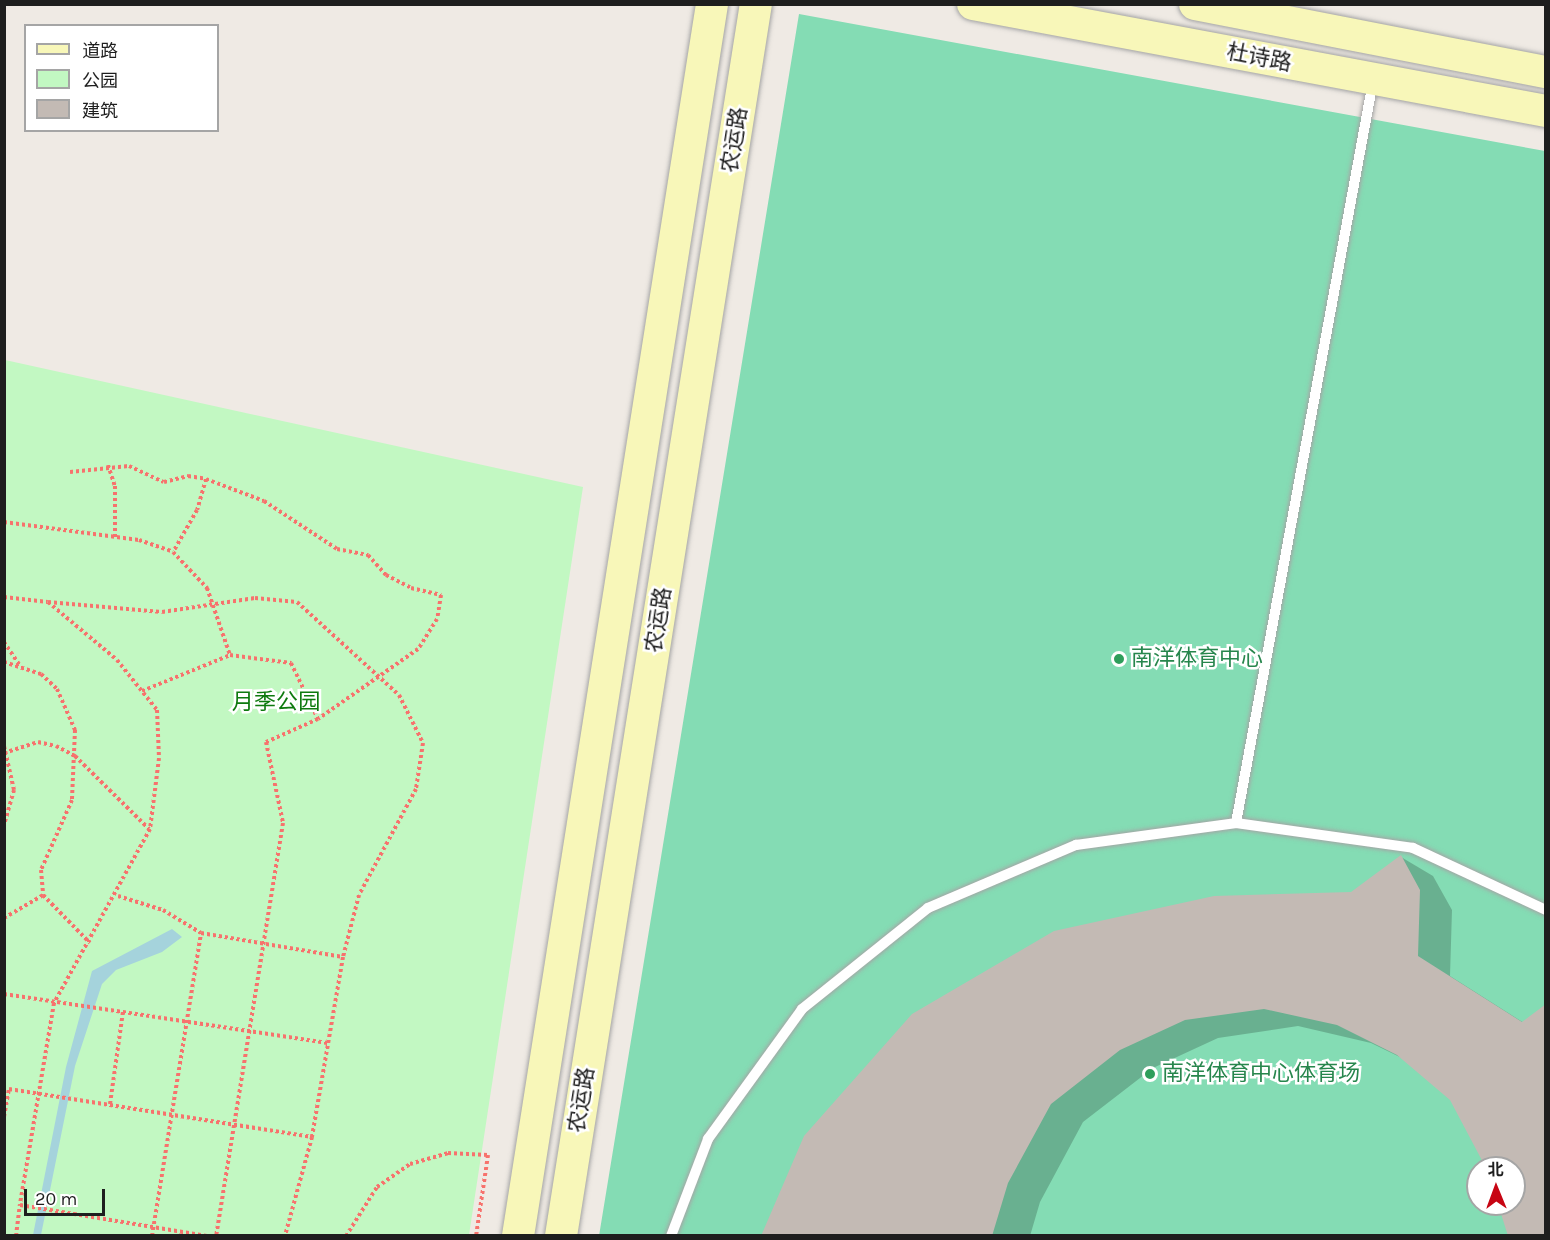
<!DOCTYPE html>
<html>
<head>
<meta charset="utf-8">
<style>
	body { margin:0 }
	#map { position:relative; width:1550px; height:1240px; overflow:hidden; background:#efeae4; font-family:Karla,"Noto Sans SC",sans-serif }
	div>[style] { position:absolute }
	[style*='--x'] { left:calc(var(--x)*1px); top:calc(var(--y)*1px); width:calc(var(--w)*1px); rotate:calc(var(--a)*1deg) }
	.park>* { inset:0; background:#c2f8c2 }
	.pitch>* { inset:0; background:#84dcb4 }
	.water>* { inset:0; background:#a5d3dc }
	.shadow>* { inset:0; background:#0003 }
	.building>* { inset:0; background:#c3bab4 }
	.path>* { height:4px; margin-top:-2px; transform-origin:0; background:repeating-linear-gradient(90deg,#f7726d 0 3px,transparent 0 6px) }
	.roads { filter:drop-shadow(0 0 2px #a5a5a5) drop-shadow(0 0 2px #a5a5a5) }
	.lane>* { height:10px; margin:-5px; padding:0 5px; transform-origin:5px; border-radius:5px; background:#fff }
	.secondary>* { height:32px; margin:-16px; padding:0 16px; transform-origin:16px; border-radius:16px; background:#f8f7b9 }
	.dots>* { width:16px; height:16px; translate:-50% -50%; box-sizing:border-box; border:3px solid #fff; border-radius:50% }
	span { translate:-50% -50%; white-space:nowrap; text-align:center; line-height:1.15; -webkit-text-stroke:5px #fff; paint-order:stroke }
	.street-label { font-size:22px; color:#1e1e1e }
	.leisure-label { font-size:22px; color:#27864d }
	.left { translate:0 -50%; text-align:left }
	.park-label { font-size:22px; color:#0e7a0f }
	.frame { position:absolute; inset:0; border:6px solid #1e1e1e; pointer-events:none }
	.legend { position:absolute; left:24px; top:24px; width:195px; height:108px; box-sizing:border-box; background:#fff; border:2px solid #a5a5a5; margin:0; padding:8px 10px; list-style:none; font-size:18px; color:#1e1e1e }
	.legend li { display:flex; align-items:center; gap:12px; height:30px }
	.legend b { width:30px; border:2px solid #a5a5a5 }
	.north { position:absolute; left:1466px; top:1156px; width:60px; height:60px; box-sizing:border-box; background:#fff; border:2px solid #a5a5a5; border-radius:50%; rotate:359deg; font-size:16px; font-weight:700; line-height:24px; text-align:center; color:#1e1e1e }
	.north::after { content:''; display:block; margin:auto; width:21px; height:27px; background:#c70513; clip-path:polygon(50% 0,100% 100%,50% 72%,0 100%) }
	.scale { position:absolute; left:24px; top:1189px; width:81px; height:27px; box-sizing:border-box; border:3px solid #1e1e1e; border-top:0; padding-left:8px; font-size:18px; line-height:21px; white-space:nowrap; color:#1e1e1e; -webkit-text-stroke:4px #fff; paint-order:stroke }
</style>
</head>
<body>
<div id="map">
	<div class="park">
		<i style="clip-path:polygon(5px 360px,583px 487px,469px 1235px,5px 1236px)"></i>
	</div>
	<div class="pitch">
		<i style="clip-path:polygon(evenodd,799px 14px,1545px 151px,1545px 1235px,599px 1236px,799px 14px,1478px 1168px,1514px 1168px,1514px 1204px,1478px 1204px,1478px 1168px)"></i>
	</div>
	<div class="water">
		<i style="clip-path:polygon(172px 929px,182px 937px,162px 952px,116px 970px,102px 984px,75px 1066px,41px 1235px,33px 1235px,66px 1067px,92px 971px)"></i>
	</div>
	<div class="shadow">
		<i style="clip-path:polygon(1401px 857px,1433px 876px,1452px 910px,1450px 976px,1524px 1023px,1546px 1236px,1499px 1204px,1514px 1204px,1514px 1168px,1487px 1168px,1451px 1099px,1406px 1060px,1371px 1043px,1298px 1026px,1218px 1038px,1153px 1068px,1083px 1122px,1040px 1202px,1030px 1236px,762px 1236px,1352px 894px)"></i>
	</div>
	<div class="building">
		<i style="clip-path:polygon(1401px 855px,1420px 890px,1418px 956px,1522px 1022px,1546px 1004px,1546px 1236px,1508px 1236px,1498px 1204px,1514px 1204px,1514px 1168px,1486px 1168px,1450px 1100px,1397px 1055px,1337px 1025px,1264px 1009px,1185px 1020px,1120px 1050px,1051px 1104px,1008px 1183px,992px 1236px,761px 1236px,804px 1136px,912px 1014px,1054px 931px,1214px 896px,1351px 892px)"></i>
	</div>
	<div class="path">
		<i style="--x:108;--y:465;--w:22;--a:72"></i>
		<i style="--x:115;--y:486;--w:51;--a:90"></i>
		<i style="--x:70;--y:472;--w:59;--a:-5.8"></i>
		<i style="--x:129;--y:466;--w:38;--a:25"></i>
		<i style="--x:164;--y:482;--w:25;--a:-14"></i>
		<i style="--x:188;--y:476;--w:18;--a:9"></i>
		<i style="--x:206;--y:479;--w:62;--a:20.8"></i>
		<i style="--x:264;--y:501;--w:87;--a:33.3"></i>
		<i style="--x:337;--y:549;--w:32;--a:11"></i>
		<i style="--x:368;--y:555;--w:27;--a:48"></i>
		<i style="--x:386;--y:575;--w:28;--a:27"></i>
		<i style="--x:411;--y:588;--w:31;--a:13"></i>
		<i style="--x:441;--y:595;--w:24;--a:99"></i>
		<i style="--x:437;--y:619;--w:36;--a:122"></i>
		<i style="--x:418;--y:649;--w:122;--a:145"></i>
		<i style="--x:206;--y:479;--w:32;--a:106"></i>
		<i style="--x:197;--y:510;--w:48;--a:119.7"></i>
		<i style="--x:173;--y:552;--w:50;--a:46.6"></i>
		<i style="--x:207;--y:588;--w:71;--a:71.1"></i>
		<i style="--x:230;--y:655;--w:62;--a:7.5"></i>
		<i style="--x:291;--y:663;--w:62;--a:64.3"></i>
		<i style="--x:318;--y:719;--w:57;--a:156.1"></i>
		<i style="--x:266;--y:742;--w:83;--a:78.1"></i>
		<i style="--x:283;--y:823;--w:418;--a:99.2"></i>
		<i style="--x:4;--y:522;--w:136;--a:7.6"></i>
		<i style="--x:139;--y:540;--w:36;--a:19"></i>
		<i style="--x:4;--y:597;--w:44;--a:6.5"></i>
		<i style="--x:48;--y:602;--w:90;--a:40"></i>
		<i style="--x:117;--y:660;--w:64;--a:51.3"></i>
		<i style="--x:157;--y:710;--w:48;--a:87.6"></i>
		<i style="--x:159;--y:758;--w:72;--a:97.2"></i>
		<i style="--x:150;--y:829;--w:199;--a:118.9"></i>
		<i style="--x:54;--y:1003;--w:205;--a:99.6"></i>
		<i style="--x:48;--y:602;--w:114;--a:5"></i>
		<i style="--x:162;--y:612;--w:94;--a:-8.6"></i>
		<i style="--x:255;--y:598;--w:42;--a:5.4"></i>
		<i style="--x:297;--y:602;--w:138;--a:42.4"></i>
		<i style="--x:399;--y:695;--w:54;--a:63.4"></i>
		<i style="--x:423;--y:743;--w:47;--a:98.7"></i>
		<i style="--x:416;--y:789;--w:120;--a:118.3"></i>
		<i style="--x:359;--y:895;--w:64;--a:104.5"></i>
		<i style="--x:4;--y:642;--w:27;--a:56"></i>
		<i style="--x:4;--y:662;--w:39;--a:18"></i>
		<i style="--x:41;--y:674;--w:22;--a:43"></i>
		<i style="--x:57;--y:689;--w:45;--a:66.3"></i>
		<i style="--x:75;--y:730;--w:70;--a:92.5"></i>
		<i style="--x:72;--y:800;--w:77;--a:113.9"></i>
		<i style="--x:41;--y:870;--w:25;--a:85"></i>
		<i style="--x:43;--y:895;--w:67;--a:45.6"></i>
		<i style="--x:142;--y:691;--w:95;--a:-22.2"></i>
		<i style="--x:4;--y:746;--w:45;--a:77.2"></i>
		<i style="--x:14;--y:790;--w:36;--a:106"></i>
		<i style="--x:4;--y:753;--w:36;--a:-18"></i>
		<i style="--x:38;--y:742;--w:18;--a:13"></i>
		<i style="--x:56;--y:746;--w:21;--a:28"></i>
		<i style="--x:75;--y:756;--w:104;--a:44.6"></i>
		<i style="--x:118;--y:896;--w:47;--a:17.3"></i>
		<i style="--x:163;--y:910;--w:44;--a:31.2"></i>
		<i style="--x:4;--y:918;--w:45;--a:-30.5"></i>
		<i style="--x:4;--y:994;--w:327;--a:8.6"></i>
		<i style="--x:110;--y:1104;--w:93;--a:-82"></i>
		<i style="--x:4;--y:1117;--w:28;--a:-80"></i>
		<i style="--x:9;--y:1089;--w:307;--a:9"></i>
		<i style="--x:16;--y:1236;--w:31;--a:-83"></i>
		<i style="--x:20;--y:1205;--w:191;--a:9.4"></i>
		<i style="--x:152;--y:1236;--w:307;--a:-80.8"></i>
		<i style="--x:201;--y:933;--w:144;--a:9.6"></i>
		<i style="--x:343;--y:957;--w:183;--a:99.8"></i>
		<i style="--x:312;--y:1137;--w:103;--a:105.3"></i>
		<i style="--x:346;--y:1236;--w:58;--a:-57.7"></i>
		<i style="--x:377;--y:1187;--w:40;--a:-34.9"></i>
		<i style="--x:410;--y:1164;--w:40;--a:-16"></i>
		<i style="--x:448;--y:1153;--w:40;--a:2.9"></i>
		<i style="--x:488;--y:1155;--w:82;--a:98.4"></i>
	</div>
	<div class="roads">
		<div class="lane">
			<i style="--x:1236;--y:823;--w:754;--a:-79.53"></i>
			<i style="--x:671;--y:1236;--w:104;--a:-69.1"></i>
			<i style="--x:708;--y:1139;--w:160;--a:-54.1"></i>
			<i style="--x:802;--y:1009;--w:161;--a:-38.7"></i>
			<i style="--x:928;--y:908;--w:161;--a:-23.1"></i>
			<i style="--x:1076;--y:845;--w:162;--a:-7.8"></i>
			<i style="--x:1236;--y:823;--w:179;--a:8"></i>
			<i style="--x:1413;--y:848;--w:147;--a:25"></i>
		</div>
		<div class="secondary">
			<i style="--x:973;--y:4;--w:583;--a:10.58"></i>
			<i style="--x:1195;--y:4;--w:358;--a:11"></i>
			<i style="--x:518;--y:1236;--w:1247;--a:-81.05"></i>
			<i style="--x:561;--y:1236;--w:1247;--a:-81.01"></i>
		</div>
	</div>
	<div class="dots">
		<i style="left:1119px;top:659px;background:#2e9e5b"></i>
		<i style="left:1150px;top:1074px;background:#2e9e5b"></i>
	</div>
	<div class="street-label">
		<span style="left:1259px;top:58px;rotate:11deg">杜诗路</span>
		<span style="left:735px;top:140px;rotate:-81deg">农运路</span>
		<span style="left:659px;top:620px;rotate:-81deg">农运路</span>
		<span style="left:582px;top:1100px;rotate:-81deg">农运路</span>
	</div>
	<div class="leisure-label">
		<span class="left" style="left:1131px;top:659px">南洋体育中心</span>
		<span class="left" style="left:1162px;top:1074px">南洋体育中心体育场</span>
	</div>
	<div class="park-label">
		<span style="left:276px;top:703px">月季公园</span>
	</div>
	<div class="frame"></div>
	<ul class="legend">
	<li><b style="height:8px;background:#f8f7b9"></b>道路</li>
	<li><b style="height:16px;background:#c2f8c2"></b>公园</li>
	<li><b style="height:16px;background:#c3bab4"></b>建筑</li>
	</ul>
	<div class="north">北</div>
	<div class="scale">20 m</div>
</div>
</body>
</html>
